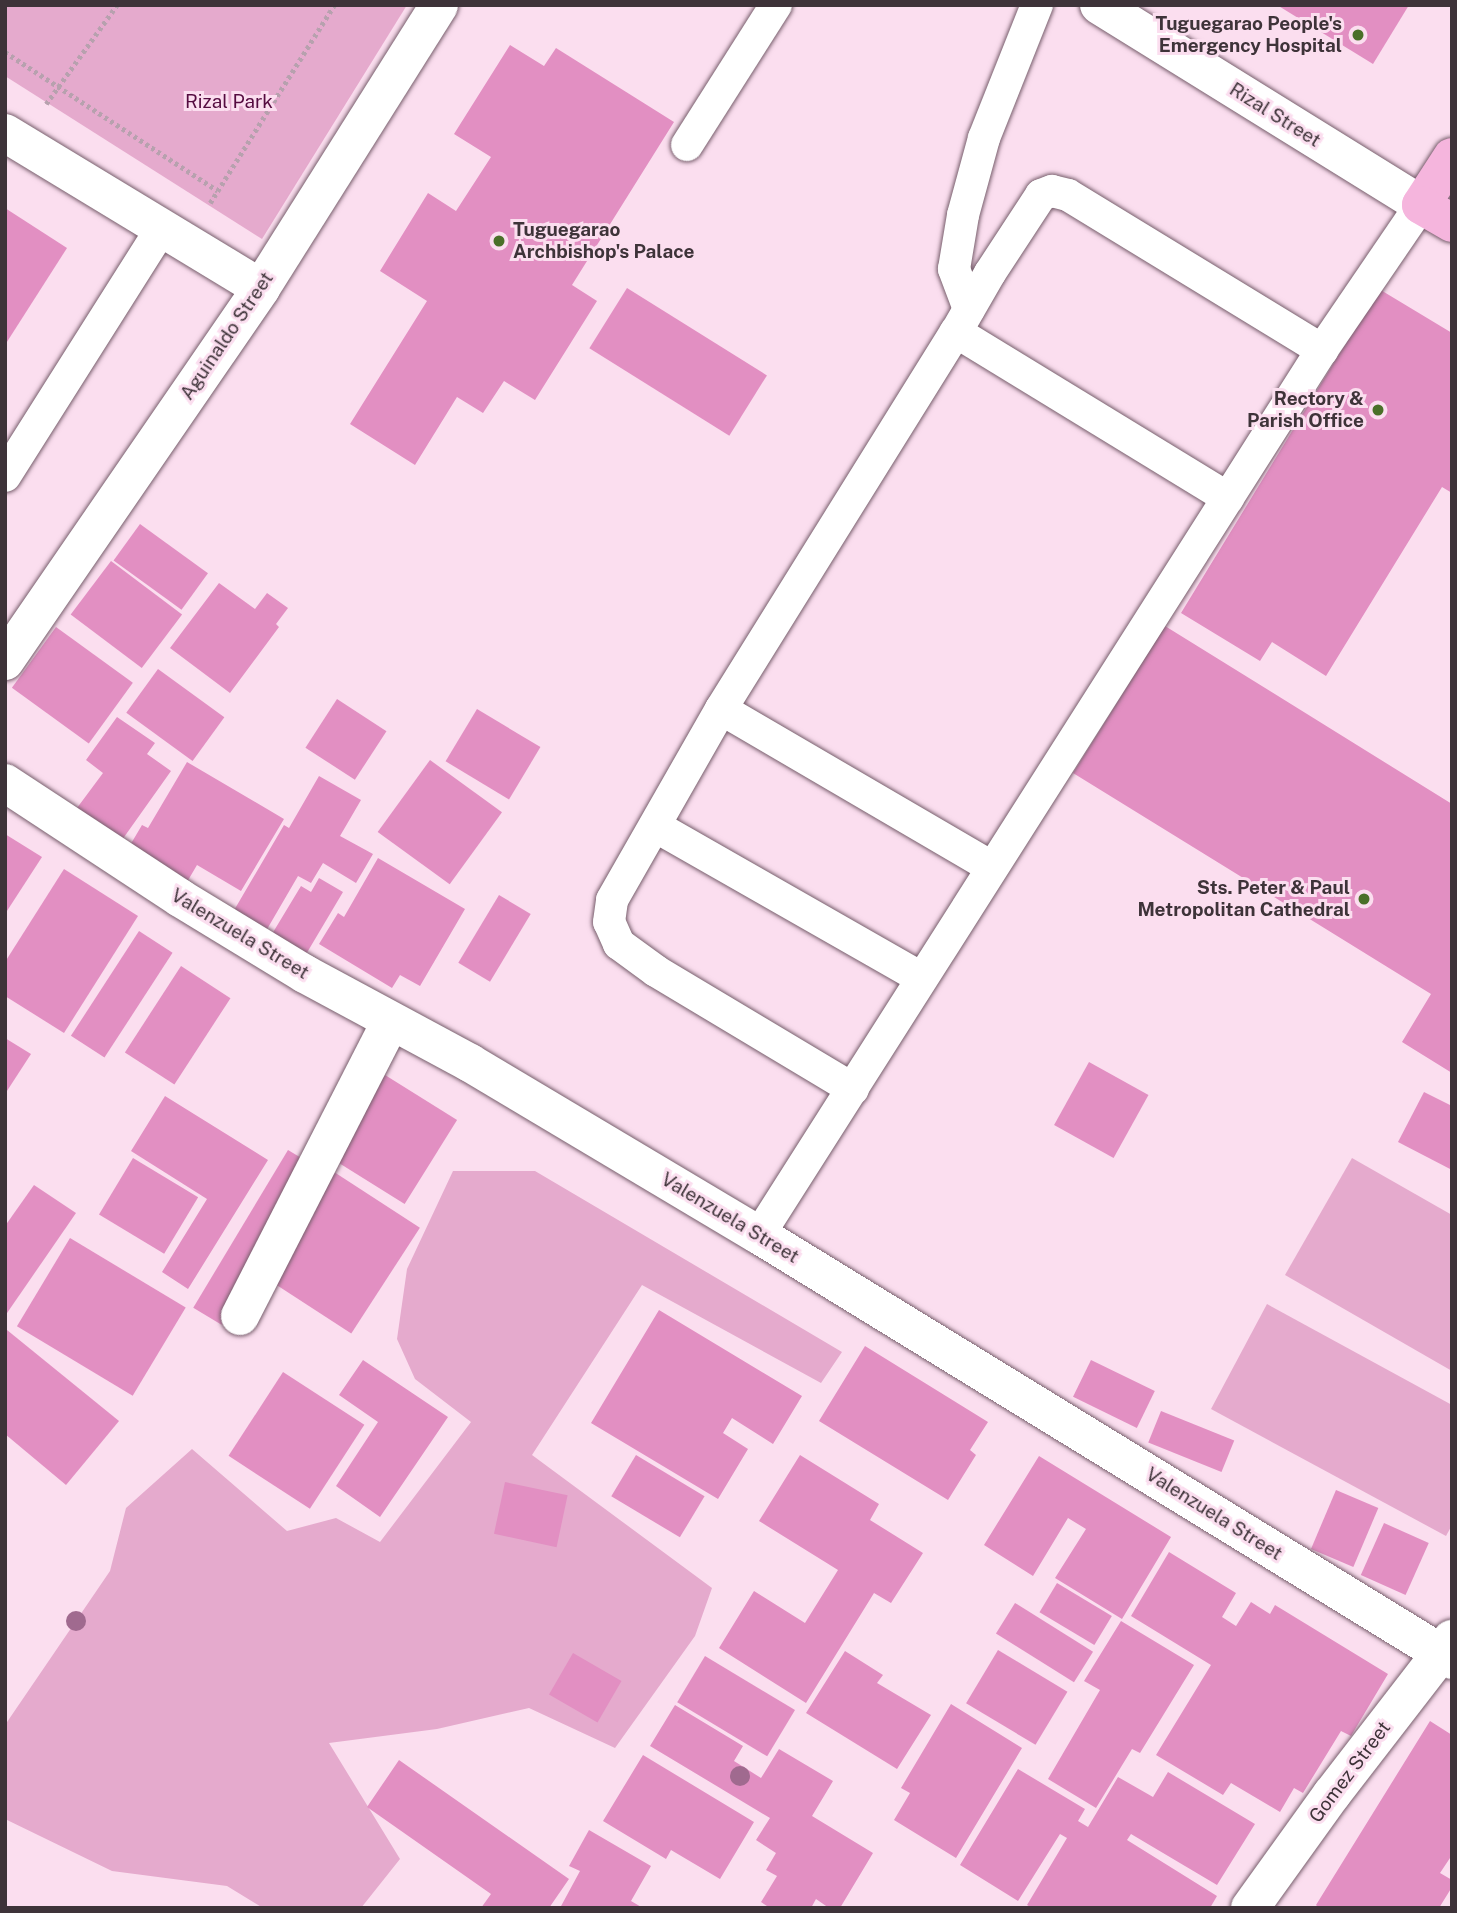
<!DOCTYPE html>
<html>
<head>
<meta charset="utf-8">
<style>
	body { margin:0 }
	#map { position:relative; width:1457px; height:1913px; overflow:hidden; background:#fbdeef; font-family:"Public Sans",sans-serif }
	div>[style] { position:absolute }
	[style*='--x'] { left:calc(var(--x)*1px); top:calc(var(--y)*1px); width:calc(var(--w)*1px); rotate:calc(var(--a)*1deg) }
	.green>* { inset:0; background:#e5aacd }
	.building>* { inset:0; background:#e28fc2; transform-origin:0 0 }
	.path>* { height:4.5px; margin-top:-2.25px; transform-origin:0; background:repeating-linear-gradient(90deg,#b7a1ae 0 3.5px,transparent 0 7px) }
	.roads { filter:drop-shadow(0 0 2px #775e6c) drop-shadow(0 0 2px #775e6c) }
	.lane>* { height:32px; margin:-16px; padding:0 16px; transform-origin:16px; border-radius:16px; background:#fff }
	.street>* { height:38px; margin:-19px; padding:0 19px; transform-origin:19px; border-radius:19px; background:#fff }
	.secondary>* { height:38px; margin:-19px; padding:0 19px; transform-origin:19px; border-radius:19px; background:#fff }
	.primary>* { height:38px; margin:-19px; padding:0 19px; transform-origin:19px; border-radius:19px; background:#f5b5dd }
	.trees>* { width:20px; height:20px; margin:-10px; border-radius:50%; background:#a06a8f }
	.dots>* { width:19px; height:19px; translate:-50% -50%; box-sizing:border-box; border:4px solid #fbdeef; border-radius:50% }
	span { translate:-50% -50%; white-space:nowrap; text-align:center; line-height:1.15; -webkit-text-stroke:6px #fbdeef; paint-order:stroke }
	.poi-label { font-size:19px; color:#3e3339; font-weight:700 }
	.right { translate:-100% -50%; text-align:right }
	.left { translate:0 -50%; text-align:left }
	.park-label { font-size:19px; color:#550b40 }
	.street-label { font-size:19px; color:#3e3339 }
	.frame { position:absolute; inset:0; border:7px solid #3e3339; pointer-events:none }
</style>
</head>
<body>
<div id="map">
	<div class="green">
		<i style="clip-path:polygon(5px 5px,407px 5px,262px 239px,5px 76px)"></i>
		<i style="clip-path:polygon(1352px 1158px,1452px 1215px,1452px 1371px,1285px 1275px)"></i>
		<i style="clip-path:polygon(453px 1171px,535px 1171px,842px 1352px,821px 1383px,642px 1285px,532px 1455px,712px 1588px,695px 1636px,615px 1748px,529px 1708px,437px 1729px,329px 1743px,400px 1859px,361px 1908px,263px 1908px,227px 1886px,112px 1871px,5px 1819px,5px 1725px,110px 1571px,126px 1508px,192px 1449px,287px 1531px,336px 1518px,380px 1542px,471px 1422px,415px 1379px,397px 1339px,407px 1269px)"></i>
		<i style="clip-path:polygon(1267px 1304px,1452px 1405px,1452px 1525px,1446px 1536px,1211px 1409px)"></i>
	</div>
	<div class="building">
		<i style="clip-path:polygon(1277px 5px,1409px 5px,1373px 64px)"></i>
		<i style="clip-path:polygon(510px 45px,544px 66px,556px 48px,674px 122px,572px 285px,597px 301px,535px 400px,504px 381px,483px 413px,457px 397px,415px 465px,350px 424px,427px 301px,380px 271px,428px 193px,456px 211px,491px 157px,454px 134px)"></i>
		<i style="clip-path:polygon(5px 208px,67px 248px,5px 345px)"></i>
		<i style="left:627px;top:288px;width:165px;height:71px;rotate:32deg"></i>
		<i style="clip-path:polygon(1379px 289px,1452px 333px,1452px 493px,1442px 487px,1326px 676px,1272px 642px,1260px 661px,1181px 613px)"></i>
		<i style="left:140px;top:524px;width:84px;height:45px;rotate:36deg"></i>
		<i style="left:111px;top:561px;width:89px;height:67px;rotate:37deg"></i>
		<i style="clip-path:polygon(219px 583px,255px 609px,267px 593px,288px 608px,276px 624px,279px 627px,230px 693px,170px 648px)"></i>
		<i style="clip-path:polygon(1165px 626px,1452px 804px,1452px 1073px,1402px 1042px,1431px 994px,1073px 773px)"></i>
		<i style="left:56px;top:627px;width:95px;height:75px;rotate:36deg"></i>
		<i style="left:158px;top:669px;width:82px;height:54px;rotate:36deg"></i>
		<i style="left:337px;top:699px;width:59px;height:58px;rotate:33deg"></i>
		<i style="left:477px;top:709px;width:74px;height:61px;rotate:31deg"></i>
		<i style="clip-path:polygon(117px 717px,155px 743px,147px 754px,171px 771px,122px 840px,77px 808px,103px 773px,86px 760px)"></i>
		<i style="left:430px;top:760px;width:89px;height:89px;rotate:36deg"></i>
		<i style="clip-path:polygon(187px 762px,284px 819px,241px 891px,197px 865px,187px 882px,129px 847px,142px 825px,148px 828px)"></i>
		<i style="clip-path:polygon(319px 776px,361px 800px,340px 836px,373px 854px,356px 883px,323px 863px,311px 883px,298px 876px,266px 931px,233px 912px,284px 825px,289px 828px)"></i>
		<i style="clip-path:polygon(5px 834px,42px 857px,5px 914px)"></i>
		<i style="clip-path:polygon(378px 858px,465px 909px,420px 986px,400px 975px,392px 988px,319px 944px,338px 913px,344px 917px)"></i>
		<i style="clip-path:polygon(64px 869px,138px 916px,64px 1033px,5px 996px,5px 962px)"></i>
		<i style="clip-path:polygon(319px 878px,343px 892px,305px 956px,272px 934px,301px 886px,311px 892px)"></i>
		<i style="left:499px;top:895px;width:37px;height:79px;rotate:31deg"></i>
		<i style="left:139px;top:931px;width:40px;height:125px;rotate:33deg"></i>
		<i style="left:181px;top:966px;width:59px;height:103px;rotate:33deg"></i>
		<i style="clip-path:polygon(5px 1038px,31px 1054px,5px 1094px)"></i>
		<i style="left:1089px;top:1062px;width:68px;height:72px;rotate:29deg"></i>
		<i style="left:385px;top:1075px;width:85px;height:99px;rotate:32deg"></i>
		<i style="clip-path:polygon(1424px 1092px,1452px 1106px,1452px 1170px,1398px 1142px)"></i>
		<i style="clip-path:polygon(165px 1096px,268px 1160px,188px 1289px,162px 1272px,207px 1199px,131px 1151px)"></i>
		<i style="left:288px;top:1150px;width:33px;height:184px;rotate:31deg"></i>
		<i style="left:133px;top:1158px;width:76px;height:66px;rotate:31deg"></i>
		<i style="left:331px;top:1170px;width:106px;height:126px;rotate:33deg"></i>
		<i style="clip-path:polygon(34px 1185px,76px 1213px,5px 1316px,5px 1226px)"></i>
		<i style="left:70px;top:1238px;width:135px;height:103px;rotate:31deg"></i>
		<i style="clip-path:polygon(659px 1310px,802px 1396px,773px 1444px,732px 1418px,723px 1433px,748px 1449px,718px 1499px,591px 1423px)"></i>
		<i style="clip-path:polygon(7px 1330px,119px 1421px,66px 1485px,5px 1434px)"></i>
		<i style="clip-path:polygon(865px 1346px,988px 1422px,970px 1450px,976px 1455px,948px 1500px,819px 1421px)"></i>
		<i style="clip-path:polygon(363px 1360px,448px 1417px,380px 1517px,336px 1486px,378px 1422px,339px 1395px)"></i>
		<i style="left:1091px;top:1360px;width:71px;height:41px;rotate:26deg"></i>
		<i style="left:283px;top:1372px;width:97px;height:100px;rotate:33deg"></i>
		<i style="left:1161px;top:1411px;width:79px;height:34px;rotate:22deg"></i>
		<i style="left:636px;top:1455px;width:80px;height:48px;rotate:31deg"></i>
		<i style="clip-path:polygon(800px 1455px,879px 1504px,870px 1520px,923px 1553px,891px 1603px,874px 1593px,806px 1703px,719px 1648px,754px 1591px,805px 1623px,838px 1570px,759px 1521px)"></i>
		<i style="clip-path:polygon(1039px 1456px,1171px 1537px,1122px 1619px,1055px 1578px,1086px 1529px,1068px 1518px,1033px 1576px,984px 1545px)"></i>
		<i style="left:505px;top:1482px;width:64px;height:53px;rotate:12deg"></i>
		<i style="left:1336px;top:1490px;width:46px;height:64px;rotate:23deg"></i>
		<i style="left:1384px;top:1523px;width:49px;height:57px;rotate:24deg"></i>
		<i style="clip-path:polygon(1169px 1552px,1236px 1593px,1222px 1617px,1236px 1626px,1251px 1602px,1270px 1614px,1275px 1605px,1388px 1674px,1351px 1736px,1341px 1731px,1303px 1793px,1294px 1788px,1280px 1812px,1231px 1783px,1223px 1795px,1156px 1755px,1211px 1665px,1131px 1616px)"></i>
		<i style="left:1057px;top:1583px;width:64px;height:34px;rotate:31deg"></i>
		<i style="left:1015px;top:1603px;width:92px;height:36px;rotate:32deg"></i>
		<i style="clip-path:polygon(1121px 1621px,1194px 1665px,1140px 1753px,1132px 1749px,1096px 1808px,1048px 1779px,1100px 1690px,1084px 1681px)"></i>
		<i style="left:998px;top:1650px;width:81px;height:62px;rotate:31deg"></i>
		<i style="clip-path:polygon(845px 1651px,883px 1675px,877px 1683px,931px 1715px,897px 1769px,806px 1713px)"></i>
		<i style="left:573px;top:1653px;width:56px;height:48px;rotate:30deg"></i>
		<i style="left:705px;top:1656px;width:105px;height:54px;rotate:31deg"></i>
		<i style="clip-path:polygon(951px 1704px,1022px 1748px,956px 1858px,894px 1820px,910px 1793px,901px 1788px)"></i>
		<i style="clip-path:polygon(675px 1705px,743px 1746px,734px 1761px,761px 1778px,779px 1749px,833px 1781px,812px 1816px,873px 1853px,840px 1908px,829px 1908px,816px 1899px,811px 1908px,770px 1908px,761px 1902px,777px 1876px,766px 1870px,776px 1853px,756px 1840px,770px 1818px,650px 1746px)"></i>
		<i style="clip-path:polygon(1430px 1721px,1452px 1735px,1452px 1855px,1440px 1873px,1452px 1880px,1452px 1887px,1439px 1908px,1319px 1908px,1316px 1905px)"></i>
		<i style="clip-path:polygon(643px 1755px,754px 1822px,720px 1879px,671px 1850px,666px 1859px,603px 1821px)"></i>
		<i style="clip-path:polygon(399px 1760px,569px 1879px,549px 1908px,481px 1908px,491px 1894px,367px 1807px)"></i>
		<i style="clip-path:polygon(1018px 1769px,1085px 1809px,1078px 1821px,1088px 1827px,1118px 1777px,1153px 1797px,1168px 1772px,1255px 1824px,1217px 1885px,1131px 1834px,1127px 1840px,1217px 1896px,1210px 1908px,1032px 1908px,1027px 1905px,1067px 1838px,1060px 1834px,1018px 1901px,960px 1865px)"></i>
		<i style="clip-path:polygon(589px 1830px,651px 1866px,631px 1901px,643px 1908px,560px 1908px,580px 1871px,569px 1866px)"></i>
	</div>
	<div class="path">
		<i style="--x:5;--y:52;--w:254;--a:33.1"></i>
		<i style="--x:46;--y:104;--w:122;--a:-54.4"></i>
		<i style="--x:210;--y:203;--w:234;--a:-57.9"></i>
	</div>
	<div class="roads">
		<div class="lane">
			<i style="--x:687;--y:145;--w:166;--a:-57.6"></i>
			<i style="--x:969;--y:309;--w:43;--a:-110.6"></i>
			<i style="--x:954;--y:269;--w:55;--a:-80.5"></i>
			<i style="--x:963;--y:215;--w:80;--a:-74.7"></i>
			<i style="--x:984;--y:138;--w:143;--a:-68.3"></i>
			<i style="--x:5;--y:476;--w:294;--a:-57.7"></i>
			<i style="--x:1228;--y:498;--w:319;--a:-148.6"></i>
			<i style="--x:956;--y:332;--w:68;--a:-60"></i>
			<i style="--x:990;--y:273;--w:93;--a:-56.8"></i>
			<i style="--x:1041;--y:195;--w:12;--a:-20"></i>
			<i style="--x:1052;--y:191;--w:16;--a:14"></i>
			<i style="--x:1068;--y:195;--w:298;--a:31.4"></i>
			<i style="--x:721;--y:709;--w:313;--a:30.3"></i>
			<i style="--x:655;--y:826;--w:307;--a:29.7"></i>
			<i style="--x:853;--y:1089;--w:230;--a:-149.1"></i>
			<i style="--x:656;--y:971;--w:46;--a:-143.9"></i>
			<i style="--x:619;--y:944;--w:24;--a:-114"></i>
			<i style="--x:609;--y:922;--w:22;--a:-82"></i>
			<i style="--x:612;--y:900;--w:220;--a:-60.3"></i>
			<i style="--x:721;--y:709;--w:444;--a:-58.1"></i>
			<i style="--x:759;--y:1235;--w:1049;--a:-57.54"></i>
			<i style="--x:1322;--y:350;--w:176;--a:-55.7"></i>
		</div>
		<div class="street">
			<i style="--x:5;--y:783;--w:209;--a:33.3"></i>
			<i style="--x:180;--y:898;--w:146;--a:31.3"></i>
			<i style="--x:305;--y:974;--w:187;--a:28.3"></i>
			<i style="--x:470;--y:1063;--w:336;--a:30.8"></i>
			<i style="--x:759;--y:1235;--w:813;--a:31.52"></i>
			<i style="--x:240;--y:1316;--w:331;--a:-62.9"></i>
		</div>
		<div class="secondary">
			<i style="--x:1099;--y:5;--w:379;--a:31.8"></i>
			<i style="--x:5;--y:133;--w:299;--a:31.2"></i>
			<i style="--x:5;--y:661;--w:452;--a:-55.5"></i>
			<i style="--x:261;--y:288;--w:334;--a:-57.8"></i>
			<i style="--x:1250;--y:1908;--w:140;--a:-54.3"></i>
			<i style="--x:1332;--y:1794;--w:196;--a:-52.3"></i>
		</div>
		<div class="primary">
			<i style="--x:1452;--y:157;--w:57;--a:122.9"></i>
			<i style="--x:1421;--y:205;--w:36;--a:30"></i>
		</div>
	</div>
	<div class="trees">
		<i style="left:76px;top:1621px"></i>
		<i style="left:740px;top:1776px"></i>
	</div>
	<div class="dots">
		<i style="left:1358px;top:35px;background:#4a7029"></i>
		<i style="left:499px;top:241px;background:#4a7029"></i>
		<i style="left:1378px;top:410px;background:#4a7029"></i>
		<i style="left:1364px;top:899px;background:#4a7029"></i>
	</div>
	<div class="poi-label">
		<span class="right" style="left:1342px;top:35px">Tuguegarao People's<br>Emergency Hospital</span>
		<span class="left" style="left:513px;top:241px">Tuguegarao<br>Archbishop's Palace</span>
		<span class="right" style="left:1364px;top:410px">Rectory &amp;<br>Parish Office</span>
		<span class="right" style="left:1350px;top:899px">Sts. Peter &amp; Paul<br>Metropolitan Cathedral</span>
	</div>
	<div class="park-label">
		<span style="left:229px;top:102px">Rizal Park</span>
	</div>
	<div class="street-label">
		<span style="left:1275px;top:115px;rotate:32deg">Rizal Street</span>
		<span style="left:227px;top:336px;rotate:-56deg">Aguinaldo Street</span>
		<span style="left:240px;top:934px;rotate:31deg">Valenzuela Street</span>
		<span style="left:730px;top:1218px;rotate:31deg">Valenzuela Street</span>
		<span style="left:1214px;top:1514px;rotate:32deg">Valenzuela Street</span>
		<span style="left:1350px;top:1772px;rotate:-53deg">Gomez Street</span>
	</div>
	<div class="frame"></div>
</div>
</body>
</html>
